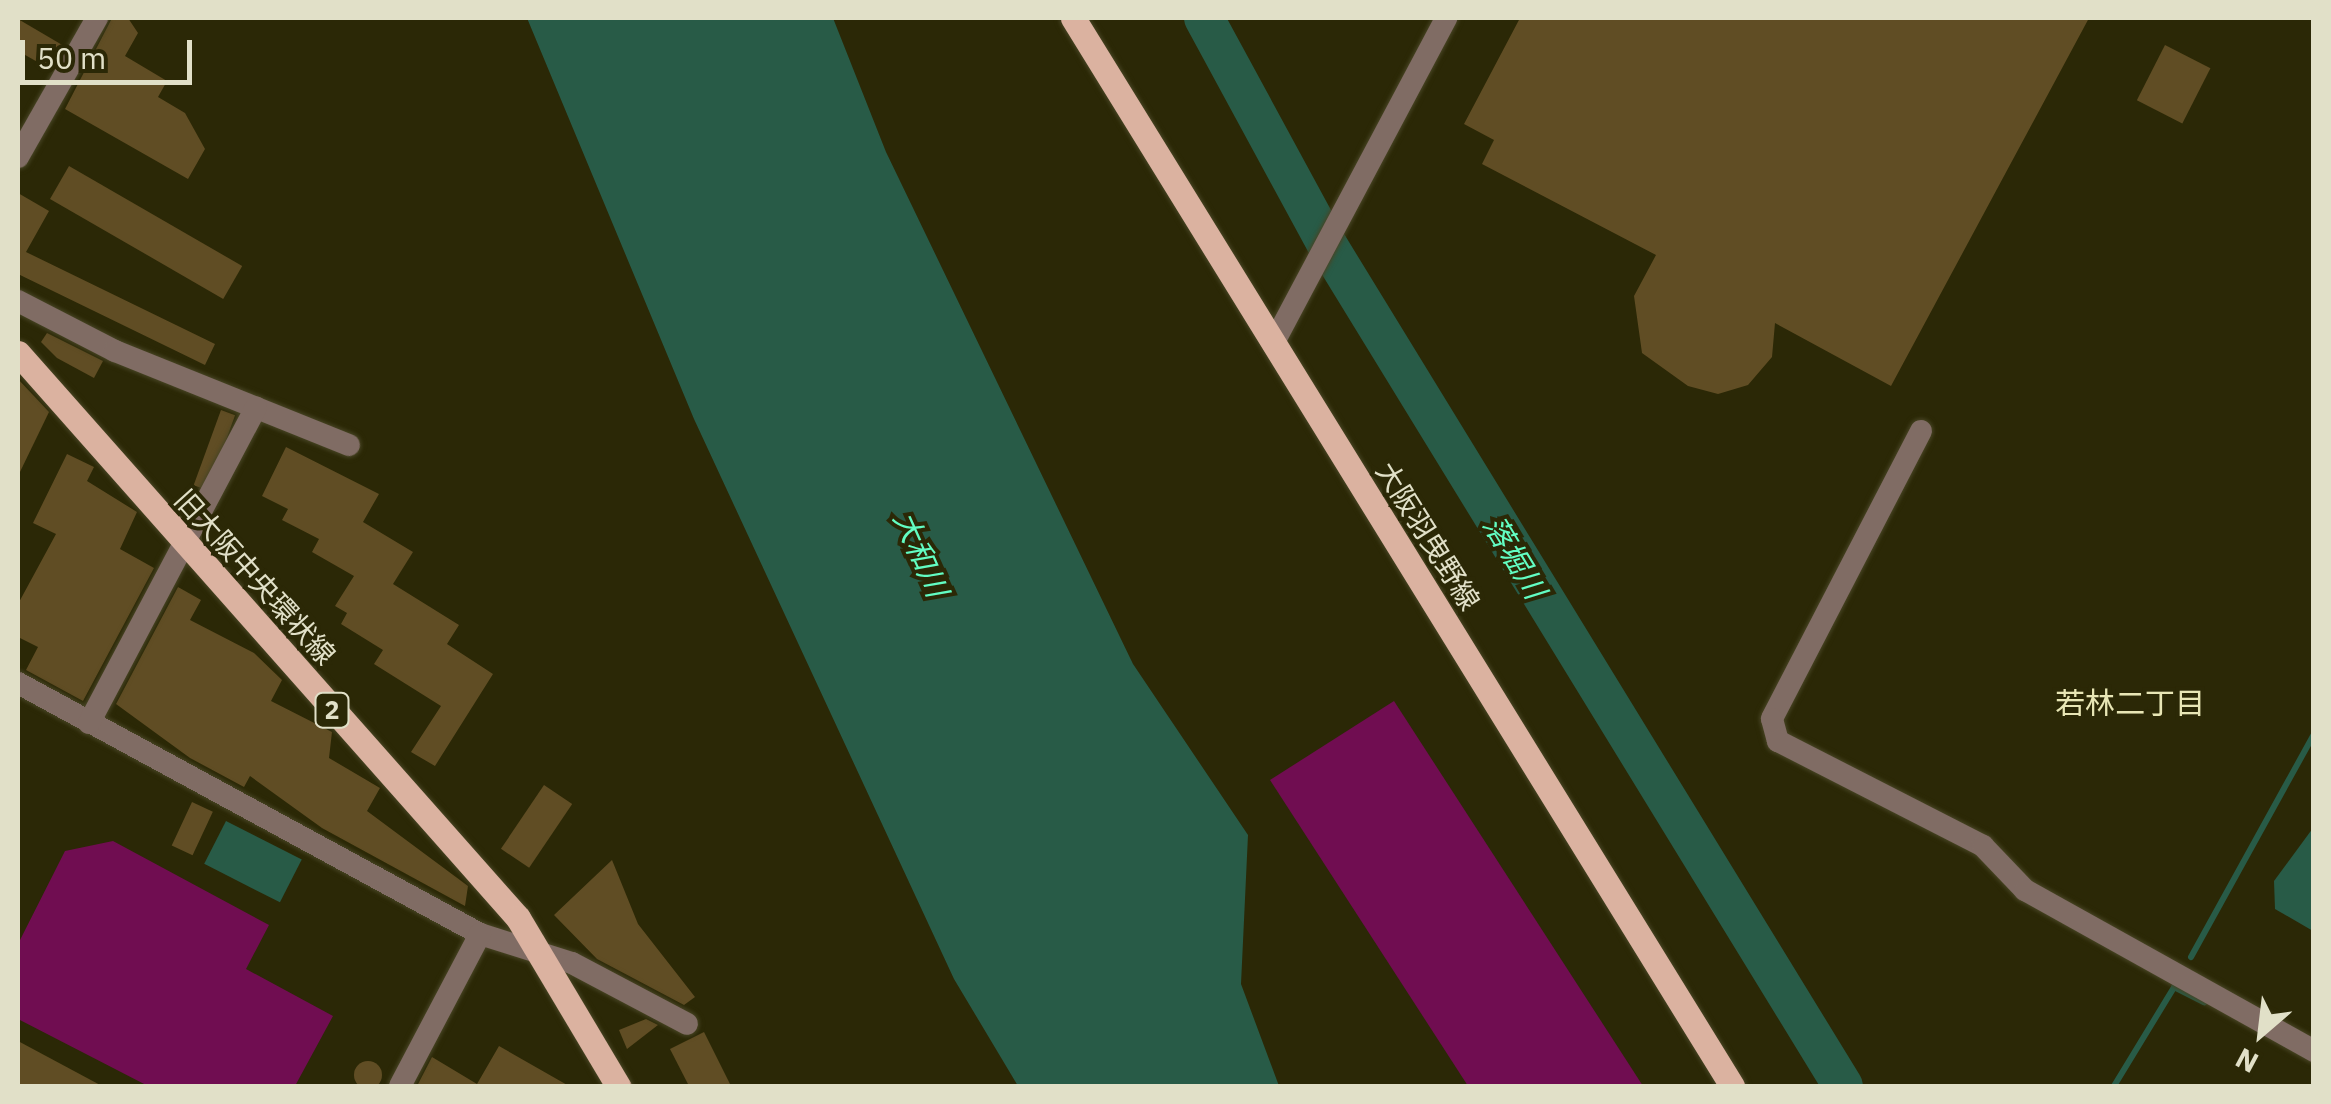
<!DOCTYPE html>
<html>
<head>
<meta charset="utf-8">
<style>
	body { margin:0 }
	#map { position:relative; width:2331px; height:1104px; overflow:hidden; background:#2b2806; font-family:"IBM Plex Sans","Noto Sans JP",sans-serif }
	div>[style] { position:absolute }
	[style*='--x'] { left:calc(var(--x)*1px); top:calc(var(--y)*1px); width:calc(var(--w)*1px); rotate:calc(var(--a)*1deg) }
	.green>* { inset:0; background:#700d51 }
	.water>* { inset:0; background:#285b47; transform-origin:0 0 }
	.stream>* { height:6px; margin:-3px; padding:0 3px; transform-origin:3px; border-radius:3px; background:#285b47 }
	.river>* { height:40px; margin:-20px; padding:0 20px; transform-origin:20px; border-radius:20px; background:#285b47 }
	.building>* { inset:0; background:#604d24; transform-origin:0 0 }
	.round { border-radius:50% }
	.roads { filter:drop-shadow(0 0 2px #484525) drop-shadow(0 0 2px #484525) }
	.minor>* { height:22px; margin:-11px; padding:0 11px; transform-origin:11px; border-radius:11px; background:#806c64 }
	.major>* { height:25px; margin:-12.5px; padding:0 12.5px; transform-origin:12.5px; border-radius:12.5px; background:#dbb2a0 }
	span { translate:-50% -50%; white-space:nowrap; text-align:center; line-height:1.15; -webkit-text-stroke:8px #2b2806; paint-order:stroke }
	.shield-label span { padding:2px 8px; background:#2b2806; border:2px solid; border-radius:8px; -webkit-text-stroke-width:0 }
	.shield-label { font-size:25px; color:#e1e0c8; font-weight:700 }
	.street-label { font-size:28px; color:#e1e0c8 }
	.water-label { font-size:30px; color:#62fdc3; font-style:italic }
	.neighbourhood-label { font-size:30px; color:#e8e6b5 }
	.frame { position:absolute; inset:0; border:20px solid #e1e0c8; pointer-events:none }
	.north { position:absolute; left:2211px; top:984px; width:100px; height:100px; -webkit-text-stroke:8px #2b2806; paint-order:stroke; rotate:208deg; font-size:28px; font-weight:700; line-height:40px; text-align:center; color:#e1e0c8 }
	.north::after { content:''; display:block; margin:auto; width:35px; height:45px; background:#e1e0c8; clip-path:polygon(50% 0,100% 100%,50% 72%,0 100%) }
	.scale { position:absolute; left:20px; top:40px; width:172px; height:45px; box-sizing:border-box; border:5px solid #e1e0c8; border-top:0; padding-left:12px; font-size:30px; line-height:35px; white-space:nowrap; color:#e1e0c8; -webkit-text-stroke:8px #2b2806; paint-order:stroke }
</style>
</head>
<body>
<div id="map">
	<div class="green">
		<i style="clip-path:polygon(1394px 701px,1643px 1086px,1468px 1086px,1270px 780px)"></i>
		<i style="clip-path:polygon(113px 841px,269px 925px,246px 969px,333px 1016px,295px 1086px,148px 1086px,18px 1019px,18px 944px,65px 851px)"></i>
	</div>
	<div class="water">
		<i style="clip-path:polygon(527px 18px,833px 18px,886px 152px,1133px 664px,1248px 835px,1241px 984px,1279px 1086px,1018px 1086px,954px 979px,694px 419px)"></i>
		<i style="left:226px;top:821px;width:85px;height:48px;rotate:27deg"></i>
		<i style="clip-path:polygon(2313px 828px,2314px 931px,2313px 931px,2275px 909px,2274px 881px)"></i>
	</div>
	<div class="stream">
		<i style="--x:2191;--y:957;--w:255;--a:-61.1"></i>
		<i style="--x:2174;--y:987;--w:34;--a:27"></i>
		<i style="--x:2114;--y:1086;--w:119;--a:-58.7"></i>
	</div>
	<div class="river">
		<i style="--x:1204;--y:18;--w:260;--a:61.5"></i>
		<i style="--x:1328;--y:246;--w:985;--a:58.49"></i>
	</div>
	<div class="building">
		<i style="clip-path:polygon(112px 18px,128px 18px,138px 33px,125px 56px,167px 81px,158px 97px,185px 113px,205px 149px,188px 179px,65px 109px)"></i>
		<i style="clip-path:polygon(1520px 18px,2089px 18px,1891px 386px,1775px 323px,1772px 357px,1748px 385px,1718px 394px,1688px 386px,1642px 353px,1634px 296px,1656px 255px,1482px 164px,1494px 140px,1464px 124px)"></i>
		<i style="clip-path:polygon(18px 19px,64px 46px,50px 69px,18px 51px)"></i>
		<i style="left:2165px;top:45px;width:51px;height:62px;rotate:27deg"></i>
		<i style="left:69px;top:166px;width:200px;height:38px;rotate:30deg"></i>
		<i style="clip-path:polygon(18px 193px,49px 211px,26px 252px,215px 344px,205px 365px,18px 274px)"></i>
		<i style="clip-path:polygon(47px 333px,103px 361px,94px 378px,57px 358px,41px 342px)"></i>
		<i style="clip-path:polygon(18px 379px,49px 412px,18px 476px)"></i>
		<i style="left:221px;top:410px;width:15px;height:80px;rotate:20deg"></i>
		<i style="clip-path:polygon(286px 447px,379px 494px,363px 522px,413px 552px,393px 584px,459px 625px,447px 644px,493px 674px,435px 766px,411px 752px,441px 706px,374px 664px,383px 650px,341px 624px,347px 613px,335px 606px,354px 576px,312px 552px,319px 539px,282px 520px,288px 509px,262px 496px)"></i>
		<i style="clip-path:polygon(67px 454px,94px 467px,87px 481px,137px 512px,120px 549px,154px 568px,83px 701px,26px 670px,38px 647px,18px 637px,18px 604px,56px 534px,33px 523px)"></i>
		<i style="clip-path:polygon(178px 587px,201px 600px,190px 620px,254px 653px,282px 680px,271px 701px,332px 732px,329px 758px,380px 788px,367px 811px,468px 886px,465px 906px,322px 828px,250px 776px,244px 787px,190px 758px,116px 704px)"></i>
		<i style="left:544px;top:785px;width:34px;height:77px;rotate:34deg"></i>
		<i style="left:192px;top:802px;width:23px;height:48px;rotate:25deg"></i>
		<i style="clip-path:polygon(612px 860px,638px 924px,695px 997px,684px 1005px,597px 959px,554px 915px)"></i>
		<i style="clip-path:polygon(646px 1019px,658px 1025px,627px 1049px,619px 1030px)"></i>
		<i style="clip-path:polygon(704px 1032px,731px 1086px,689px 1086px,670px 1049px)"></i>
		<i style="clip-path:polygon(18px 1041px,102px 1086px,18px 1086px)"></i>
		<i style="clip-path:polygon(499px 1046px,569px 1086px,417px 1086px,432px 1057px,477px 1084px)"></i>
		<i class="round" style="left:354px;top:1061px;width:28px;height:28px"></i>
	</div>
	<div class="roads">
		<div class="minor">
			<i style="--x:18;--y:157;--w:160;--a:-60.4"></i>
			<i style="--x:18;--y:301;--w:109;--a:27.3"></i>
			<i style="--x:115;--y:351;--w:252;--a:21.9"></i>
			<i style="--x:1273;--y:344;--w:369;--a:-62"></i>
			<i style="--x:1921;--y:431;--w:324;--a:117.4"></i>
			<i style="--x:1772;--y:719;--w:23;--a:75"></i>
			<i style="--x:1778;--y:741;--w:230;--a:27.1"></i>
			<i style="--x:1983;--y:846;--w:61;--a:46.3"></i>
			<i style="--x:2025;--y:890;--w:331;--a:29.1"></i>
			<i style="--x:18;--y:683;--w:526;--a:28.51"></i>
			<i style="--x:480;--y:934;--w:96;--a:17.5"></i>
			<i style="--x:572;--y:963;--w:130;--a:27.9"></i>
			<i style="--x:89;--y:723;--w:357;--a:-62.1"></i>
			<i style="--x:400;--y:1086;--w:172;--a:-62.2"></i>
		</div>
		<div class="major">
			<i style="--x:1073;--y:18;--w:1255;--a:58.32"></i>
			<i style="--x:18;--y:353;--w:754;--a:48.49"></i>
			<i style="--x:518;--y:918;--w:196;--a:59.2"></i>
		</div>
	</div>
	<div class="shield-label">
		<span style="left:332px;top:710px">2</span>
	</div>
	<div class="street-label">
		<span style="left:1428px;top:536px;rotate:58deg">大阪羽曳野線</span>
		<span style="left:255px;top:577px;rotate:48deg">旧大阪中央環状線</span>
	</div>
	<div class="water-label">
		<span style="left:921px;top:554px;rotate:66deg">大和川</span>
		<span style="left:1515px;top:557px;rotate:59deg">落堀川</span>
	</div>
	<div class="neighbourhood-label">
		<span style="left:2130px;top:703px">若林二丁目</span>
	</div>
	<div class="frame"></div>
	<div class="north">N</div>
	<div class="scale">50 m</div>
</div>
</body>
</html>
